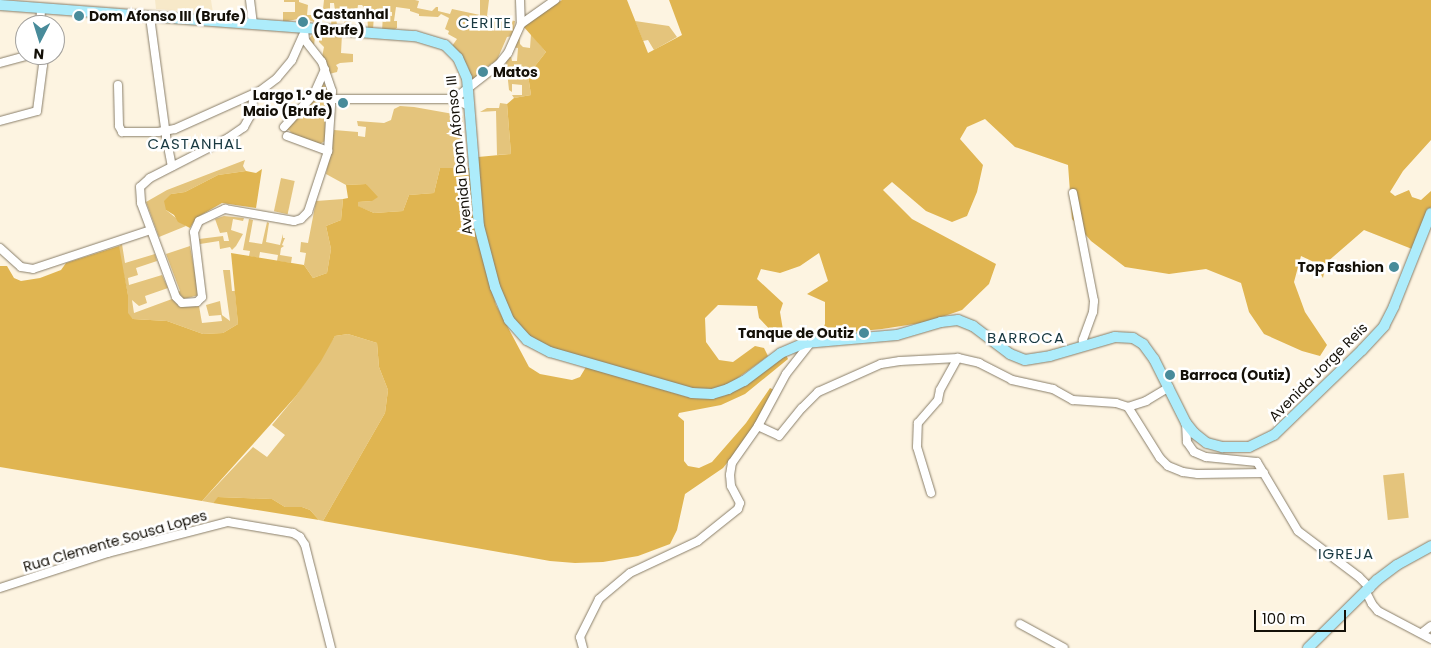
<!DOCTYPE html>
<html>
<head>
<meta charset="utf-8">
<style>
	body { margin:0 }
	#map { position:relative; width:1431px; height:648px; overflow:hidden; background:#fdf4e1; font-family:Poppins,sans-serif }
	div>[style] { position:absolute }
	[style*='--x'] { left:calc(var(--x)*1px); top:calc(var(--y)*1px); width:calc(var(--w)*1px); rotate:calc(var(--a)*1deg) }
	.built>* { inset:0; background:#f7e9c9 }
	.green>* { inset:0; background:#e4c47c; transform-origin:0 0 }
	.forest>* { inset:0; background:#e0b551 }
	.roads { filter:drop-shadow(0 0 1px #897e69) drop-shadow(0 0 1px #897e69) }
	.minor>* { height:8px; margin:-4px; padding:0 4px; transform-origin:4px; border-radius:4px; background:#fff }
	.major>* { height:10px; margin:-5px; padding:0 5px; transform-origin:5px; border-radius:5px; background:#adecfb }
	.dots>* { width:14px; height:14px; translate:-50% -50%; box-sizing:border-box; border:2px solid #fff; border-radius:50% }
	span { translate:-50% -50%; white-space:nowrap; text-align:center; line-height:1.15; -webkit-text-stroke:5px #fff; paint-order:stroke }
	.poi-label { font-size:14px; color:#141008; font-weight:700 }
	.left { translate:0 -50%; text-align:left }
	.right { translate:-100% -50%; text-align:right }
	.street-label { font-size:14px; color:#141008 }
	.neighbourhood-label { font-size:15px; color:#193941; letter-spacing:1px }
	.north { position:absolute; left:15px; top:15px; width:50px; height:50px; box-sizing:border-box; background:#fff; border:1px solid #a19f9c; border-radius:50%; rotate:185deg; font-size:14px; font-weight:700; line-height:20px; text-align:center; color:#141008 }
	.north::after { content:''; display:block; margin:auto; width:18px; height:22px; background:#488b9a; clip-path:polygon(50% 0,100% 100%,50% 72%,0 100%) }
	.scale { position:absolute; left:1254px; top:610px; width:92px; height:22px; box-sizing:border-box; border:2px solid #141008; border-top:0; padding-left:6px; font-size:15px; line-height:18px; white-space:nowrap; color:#141008; -webkit-text-stroke:4px #fff; paint-order:stroke }
</style>
</head>
<body>
<div id="map">
	<div class="built">
		<i style="clip-path:polygon(155px 0,211px 0,213px 13px,156px 9px)"></i>
	</div>
	<div class="green">
		<i style="clip-path:polygon(284px 0,299px 0,299px 2px,308px 5px,307px 15px,315px 15px,314px 22px,303px 18px,283px 22px,283px 12px,295px 12px,295px 2px,284px 2px)"></i>
		<i style="clip-path:polygon(324px 0,415px 0,419px 1px,417px 8px,432px 11px,436px 7px,438px 7px,438px 11px,450px 14px,452px 9px,480px 15px,480px 0,489px 0,487px 16px,515px 21px,513px 36px,507px 37px,497px 60px,481px 71px,483px 75px,472px 81px,468px 67px,460px 53px,452px 46px,457px 39px,448px 34px,449px 31px,445px 29px,449px 18px,441px 14px,438px 17px,419px 16px,419px 14px,410px 11px,410px 9px,396px 7px,394px 21px,397px 21px,397px 28px,394px 30px,382px 31px,383px 15px,392px 16px,392px 12px,378px 11px,378px 15px,374px 15px,373px 30px,368px 29px,367px 11px,362px 5px,358px 5px,357px 12px,352px 12px,350px 28px,344px 27px,345px 13px,336px 13px,337px 27px,331px 26px,332px 11px,335px 11px,334px 3px,330px 3px,330px 9px,323px 9px)"></i>
		<i style="clip-path:polygon(635px 21px,669px 26px,677px 37px,654px 50px,648px 40px,643px 41px)"></i>
		<i style="clip-path:polygon(314px 32px,342px 34px,341px 53px,353px 54px,353px 62px,340px 63px,336px 65px,338px 68px,337px 72px,329px 74px,322px 57px,324px 47px,319px 42px,319px 37px,315px 37px,314px 45px,309px 39px)"></i>
		<i style="clip-path:polygon(519px 32px,520px 44px,523px 47px,530px 48px,531px 34px,546px 52px,528px 75px,531px 95px,514px 98px,512px 95px,522px 95px,522px 85px,512px 84px,512px 92px,509px 90px,506px 62px,511px 56px,512px 61px,517px 61px,518px 48px,512px 47px)"></i>
		<i style="clip-path:polygon(324px 83px,327px 89px,327px 99px,325px 99px,325px 141px,320px 144px,294px 136px,289px 130px,284px 130px,311px 103px)"></i>
		<i style="clip-path:polygon(500px 103px,507px 104px,511px 154px,497px 155px,496px 111px,480px 112px,487px 108px,499px 108px)"></i>
		<i style="clip-path:polygon(400px 106px,414px 107px,459px 115px,463px 117px,461px 130px,463px 168px,440px 168px,434px 193px,409px 195px,403px 211px,374px 213px,357px 206px,357px 202px,372px 201px,366px 184px,346px 185px,326px 174px,334px 130px,358px 132px,358px 136px,365px 137px,366px 127px,358px 126px,357px 121px,384px 123px,391px 120px,394px 109px)"></i>
		<i style="clip-path:polygon(245px 160px,243px 166px,246px 171px,218px 175px,185px 192px,171px 194px,166px 210px,186px 226px,159px 237px,146px 202px,167px 190px)"></i>
		<i style="left:281px;top:178px;width:14px;height:34px;rotate:12deg"></i>
		<i style="clip-path:polygon(343px 199px,341px 220px,326px 226px,331px 249px,327px 273px,313px 278px,304px 265px,306px 253px,300px 252px,301px 242px,308px 243px,316px 201px)"></i>
		<i style="clip-path:polygon(224px 216px,244px 218px,243px 221px,233px 219px,231px 230px,243px 234px,236px 246px,232px 250px,230px 247px,220px 249px,219px 241px,200px 244px,199px 239px,223px 236px,224px 241px,229px 241px,227px 232px,220px 233px,215px 219px)"></i>
		<i style="clip-path:polygon(249px 219px,253px 220px,249px 242px,262px 244px,267px 222px,269px 223px,266px 242px,280px 245px,283px 234px,283px 238px,285px 238px,282px 245px,284px 246px,281px 248px,280px 255px,292px 257px,291px 263px,277px 261px,278px 255px,260px 252px,259px 258px,249px 256px,250px 251px,243px 250px)"></i>
		<i style="clip-path:polygon(122px 244px,125px 263px,155px 254px,157px 261px,136px 268px,138px 275px,128px 278px,129px 285px,162px 275px,168px 288px,145px 296px,147px 303px,139px 306px,132px 300px,134px 313px,172px 299px,180px 307px,199px 306px,202px 323px,222px 321px,221px 315px,209px 316px,206px 305px,220px 301px,222px 315px,230px 321px,223px 270px,230px 270px,232px 291px,235px 291px,238px 324px,223px 333px,203px 334px,167px 321px,133px 319px,128px 314px,128px 295px,119px 252px,119px 246px)"></i>
		<i style="clip-path:polygon(190px 246px,199px 295px,184px 299px,178px 292px,180px 291px,166px 254px)"></i>
		<i style="clip-path:polygon(348px 334px,377px 343px,379px 367px,388px 390px,385px 413px,323px 521px,319px 520px,310px 510px,302px 507px,285px 507px,272px 499px,219px 497px,213px 503px,202px 501px,253px 447px,267px 457px,285px 435px,272px 425px,296px 396px,335px 336px)"></i>
		<i style="left:1404px;top:473px;width:45px;height:21px;rotate:84deg"></i>
	</div>
	<div class="forest">
		<i style="clip-path:polygon(562px 0,627px 0,648px 53px,682px 35px,669px 0,1431px 0,1431px 140px,1403px 171px,1390px 192px,1395px 196px,1409px 190px,1412px 197px,1421px 200px,1431px 191px,1431px 207px,1412px 249px,1364px 230px,1326px 263px,1323px 278px,1314px 262px,1301px 256px,1294px 282px,1305px 312px,1327px 345px,1320px 356px,1302px 351px,1264px 334px,1249px 312px,1241px 283px,1206px 269px,1169px 274px,1125px 267px,1091px 241px,1072px 219px,1068px 165px,1015px 147px,985px 119px,967px 127px,960px 139px,983px 165px,977px 192px,967px 216px,952px 222px,926px 211px,892px 182px,883px 190px,912px 219px,996px 264px,989px 284px,962px 310px,927px 322px,882px 329px,820px 335px,825px 324px,825px 302px,807px 294px,828px 281px,819px 253px,800px 266px,780px 273px,761px 269px,757px 279px,783px 303px,780px 312px,784px 336px,778px 338px,759px 318px,757px 306px,718px 305px,705px 318px,706px 342px,719px 360px,733px 362px,755px 346px,764px 348px,768px 356px,724px 388px,697px 390px,551px 349px,527px 336px,509px 315px,488px 248px,480px 205px,478px 157px,511px 154px,507px 104px,514px 98px,531px 95px,528px 75px,546px 52px,523px 26px)"></i>
		<i style="clip-path:polygon(440px 168px,470px 168px,480px 247px,496px 305px,529px 367px,540px 374px,572px 380px,580px 377px,586px 367px,691px 398px,708px 399px,726px 395px,786px 355px,788px 359px,745px 394px,721px 405px,679px 413px,678px 416px,684px 421px,684px 461px,688px 466px,699px 468px,712px 462px,746px 423px,770px 388px,774px 390px,754px 429px,740px 447px,723px 468px,685px 494px,677px 530px,670px 544px,638px 556px,603px 562px,575px 563px,550px 561px,323px 521px,385px 413px,388px 390px,379px 367px,377px 343px,348px 334px,335px 336px,321px 361px,296px 396px,202px 501px,0 467px,0 266px,7px 266px,14px 278px,21px 281px,40px 278px,61px 270px,66px 263px,119px 246px,128px 295px,128px 313px,133px 319px,167px 321px,203px 334px,223px 333px,238px 324px,231px 253px,304px 265px,313px 278px,327px 273px,331px 249px,326px 226px,341px 220px,343px 199px,348px 198px,346px 185px,366px 184px,378px 197px,372px 201px,358px 202px,358px 206px,374px 213px,403px 211px,409px 195px,434px 193px)"></i>
		<i style="clip-path:polygon(262px 169px,256px 208px,222px 203px,196px 218px,190px 228px,178px 222px,174px 215px,166px 210px,164px 201px,171px 194px,185px 192px,218px 175px,246px 171px,256px 173px)"></i>
		<i style="clip-path:polygon(218px 497px,272px 499px,285px 507px,302px 507px,310px 510px,319px 520px,213px 503px)"></i>
	</div>
	<div class="roads">
		<div class="minor">
			<i style="--x:250;--y:0;--w:24;--a:83"></i>
			<i style="--x:520;--y:0;--w:24;--a:88"></i>
			<i style="--x:150;--y:17;--w:120;--a:82.3"></i>
			<i style="--x:166;--y:136;--w:31;--a:79"></i>
			<i style="--x:40;--y:25;--w:16;--a:-86"></i>
			<i style="--x:0;--y:63;--w:31;--a:-15"></i>
			<i style="--x:118;--y:85;--w:41;--a:88.6"></i>
			<i style="--x:119;--y:126;--w:7;--a:63"></i>
			<i style="--x:122;--y:132;--w:36;--a:0"></i>
			<i style="--x:158;--y:132;--w:17;--a:-10"></i>
			<i style="--x:175;--y:129;--w:93;--a:-24.1"></i>
			<i style="--x:260;--y:91;--w:21;--a:-37"></i>
			<i style="--x:277;--y:78;--w:23;--a:-50"></i>
			<i style="--x:292;--y:60;--w:27;--a:-66"></i>
			<i style="--x:254;--y:96;--w:20;--a:101"></i>
			<i style="--x:250;--y:116;--w:13;--a:119"></i>
			<i style="--x:244;--y:127;--w:19;--a:145"></i>
			<i style="--x:228;--y:138;--w:88;--a:152.9"></i>
			<i style="--x:150;--y:178;--w:13;--a:138"></i>
			<i style="--x:140;--y:187;--w:16;--a:86"></i>
			<i style="--x:141;--y:203;--w:100;--a:69.6"></i>
			<i style="--x:176;--y:297;--w:8;--a:45"></i>
			<i style="--x:182;--y:303;--w:15;--a:-4"></i>
			<i style="--x:197;--y:302;--w:7;--a:-45"></i>
			<i style="--x:202;--y:297;--w:65;--a:-97"></i>
			<i style="--x:194;--y:232;--w:12;--a:-66"></i>
			<i style="--x:199;--y:221;--w:29;--a:-25"></i>
			<i style="--x:225;--y:209;--w:70;--a:9.9"></i>
			<i style="--x:294;--y:221;--w:7;--a:-16"></i>
			<i style="--x:301;--y:219;--w:10;--a:-45"></i>
			<i style="--x:308;--y:212;--w:64;--a:-71.8"></i>
			<i style="--x:328;--y:151;--w:60;--a:-86.2"></i>
			<i style="--x:332;--y:91;--w:31;--a:-109"></i>
			<i style="--x:322;--y:62;--w:28;--a:-128"></i>
			<i style="--x:305;--y:40;--w:12;--a:-95"></i>
			<i style="--x:332;--y:99;--w:122;--a:0"></i>
			<i style="--x:454;--y:99;--w:17;--a:25"></i>
			<i style="--x:454;--y:99;--w:57;--a:-37.9"></i>
			<i style="--x:499;--y:64;--w:14;--a:-51"></i>
			<i style="--x:508;--y:53;--w:32;--a:-66"></i>
			<i style="--x:521;--y:24;--w:42;--a:-35.2"></i>
			<i style="--x:0;--y:121;--w:38;--a:-15"></i>
			<i style="--x:37;--y:111;--w:46;--a:-82.6"></i>
			<i style="--x:43;--y:65;--w:10;--a:-96"></i>
			<i style="--x:284;--y:127;--w:45;--a:-47.7"></i>
			<i style="--x:314;--y:94;--w:27;--a:-66"></i>
			<i style="--x:287;--y:136;--w:44;--a:20.1"></i>
			<i style="--x:1073;--y:193;--w:110;--a:79"></i>
			<i style="--x:1094;--y:301;--w:11;--a:95"></i>
			<i style="--x:1093;--y:312;--w:30;--a:110"></i>
			<i style="--x:1083;--y:340;--w:6;--a:90"></i>
			<i style="--x:0;--y:248;--w:28;--a:42"></i>
			<i style="--x:21;--y:267;--w:12;--a:9"></i>
			<i style="--x:33;--y:269;--w:124;--a:-18.3"></i>
			<i style="--x:1128;--y:407;--w:60;--a:57.9"></i>
			<i style="--x:1160;--y:458;--w:11;--a:45"></i>
			<i style="--x:1168;--y:466;--w:16;--a:22"></i>
			<i style="--x:1183;--y:472;--w:15;--a:8"></i>
			<i style="--x:1198;--y:474;--w:66;--a:-0.9"></i>
			<i style="--x:1186;--y:423;--w:19;--a:87"></i>
			<i style="--x:1187;--y:442;--w:12;--a:55"></i>
			<i style="--x:1194;--y:452;--w:13;--a:23"></i>
			<i style="--x:1206;--y:457;--w:51;--a:5.6"></i>
			<i style="--x:1257;--y:462;--w:80;--a:59.3"></i>
			<i style="--x:1298;--y:531;--w:76;--a:37"></i>
			<i style="--x:1359;--y:577;--w:16;--a:45"></i>
			<i style="--x:758;--y:426;--w:23;--a:25"></i>
			<i style="--x:779;--y:436;--w:36;--a:-51"></i>
			<i style="--x:802;--y:408;--w:23;--a:-45"></i>
			<i style="--x:818;--y:392;--w:69;--a:-24"></i>
			<i style="--x:881;--y:364;--w:19;--a:-9"></i>
			<i style="--x:900;--y:361;--w:58;--a:-3"></i>
			<i style="--x:958;--y:358;--w:22;--a:13"></i>
			<i style="--x:979;--y:363;--w:37;--a:27"></i>
			<i style="--x:1012;--y:380;--w:42;--a:12.4"></i>
			<i style="--x:1053;--y:389;--w:23;--a:29"></i>
			<i style="--x:1073;--y:400;--w:43;--a:4"></i>
			<i style="--x:1116;--y:403;--w:13;--a:18"></i>
			<i style="--x:1128;--y:407;--w:19;--a:-18"></i>
			<i style="--x:1146;--y:401;--w:27;--a:-31"></i>
			<i style="--x:931;--y:493;--w:48;--a:-106.9"></i>
			<i style="--x:917;--y:447;--w:24;--a:-88"></i>
			<i style="--x:918;--y:423;--w:30;--a:-49"></i>
			<i style="--x:938;--y:400;--w:10;--a:-79"></i>
			<i style="--x:940;--y:390;--w:37;--a:-61"></i>
			<i style="--x:0;--y:588;--w:114;--a:-18"></i>
			<i style="--x:108;--y:553;--w:124;--a:-14.5"></i>
			<i style="--x:228;--y:522;--w:66;--a:9.6"></i>
			<i style="--x:293;--y:533;--w:8;--a:30"></i>
			<i style="--x:300;--y:537;--w:9;--a:58"></i>
			<i style="--x:305;--y:545;--w:106;--a:75.8"></i>
			<i style="--x:1366;--y:592;--w:13;--a:63"></i>
			<i style="--x:1372;--y:604;--w:9;--a:49"></i>
			<i style="--x:1378;--y:611;--w:60;--a:27.8"></i>
			<i style="--x:1020;--y:624;--w:50;--a:28.6"></i>
			<i style="--x:1422;--y:633;--w:11;--a:-38"></i>
			<i style="--x:583;--y:648;--w:11;--a:-105"></i>
			<i style="--x:580;--y:637;--w:42;--a:-63.4"></i>
			<i style="--x:599;--y:599;--w:40;--a:-40"></i>
			<i style="--x:630;--y:573;--w:75;--a:-25.2"></i>
			<i style="--x:698;--y:541;--w:51;--a:-38.7"></i>
			<i style="--x:738;--y:509;--w:6;--a:-72"></i>
			<i style="--x:740;--y:503;--w:19;--a:-118"></i>
			<i style="--x:731;--y:486;--w:11;--a:-95"></i>
			<i style="--x:730;--y:475;--w:12;--a:-81"></i>
			<i style="--x:732;--y:463;--w:45;--a:-54.9"></i>
			<i style="--x:758;--y:426;--w:59;--a:-61.7"></i>
			<i style="--x:786;--y:374;--w:42;--a:-51.8"></i>
		</div>
		<div class="major">
			<i style="--x:0;--y:5;--w:416;--a:4.3"></i>
			<i style="--x:415;--y:36;--w:31;--a:17"></i>
			<i style="--x:445;--y:45;--w:18;--a:45"></i>
			<i style="--x:458;--y:58;--w:22;--a:66"></i>
			<i style="--x:467;--y:78;--w:148;--a:85.4"></i>
			<i style="--x:479;--y:226;--w:63;--a:75.3"></i>
			<i style="--x:495;--y:287;--w:36;--a:67"></i>
			<i style="--x:509;--y:320;--w:27;--a:48"></i>
			<i style="--x:527;--y:340;--w:26;--a:28"></i>
			<i style="--x:550;--y:352;--w:148;--a:16.1"></i>
			<i style="--x:692;--y:393;--w:20;--a:3"></i>
			<i style="--x:712;--y:394;--w:17;--a:-17"></i>
			<i style="--x:728;--y:389;--w:18;--a:-27"></i>
			<i style="--x:744;--y:381;--w:46;--a:-37.1"></i>
			<i style="--x:781;--y:353;--w:26;--a:-23"></i>
			<i style="--x:805;--y:343;--w:92;--a:-5"></i>
			<i style="--x:897;--y:335;--w:46;--a:-16.5"></i>
			<i style="--x:941;--y:322;--w:17;--a:-7"></i>
			<i style="--x:958;--y:320;--w:16;--a:22"></i>
			<i style="--x:973;--y:326;--w:46;--a:37.1"></i>
			<i style="--x:1010;--y:354;--w:16;--a:22"></i>
			<i style="--x:1025;--y:360;--w:25;--a:-9"></i>
			<i style="--x:1050;--y:356;--w:68;--a:-16.3"></i>
			<i style="--x:1115;--y:337;--w:18;--a:3"></i>
			<i style="--x:1133;--y:338;--w:12;--a:31"></i>
			<i style="--x:1143;--y:344;--w:19;--a:54"></i>
			<i style="--x:1154;--y:359;--w:72;--a:63.4"></i>
			<i style="--x:1186;--y:423;--w:13;--a:51"></i>
			<i style="--x:1194;--y:433;--w:16;--a:38"></i>
			<i style="--x:1207;--y:443;--w:16;--a:15"></i>
			<i style="--x:1222;--y:447;--w:27;--a:0"></i>
			<i style="--x:1249;--y:447;--w:28;--a:-26"></i>
			<i style="--x:1274;--y:435;--w:122;--a:-44"></i>
			<i style="--x:1362;--y:350;--w:33;--a:-47"></i>
			<i style="--x:1384;--y:326;--w:22;--a:-63"></i>
			<i style="--x:1394;--y:306;--w:100;--a:-68.3"></i>
			<i style="--x:1308;--y:648;--w:97;--a:-44.6"></i>
			<i style="--x:1377;--y:580;--w:25;--a:-37"></i>
			<i style="--x:1397;--y:565;--w:39;--a:-29"></i>
		</div>
	</div>
	<div class="dots">
		<i style="left:79px;top:16px;background:#488b9a"></i>
		<i style="left:303px;top:22px;background:#488b9a"></i>
		<i style="left:483px;top:72px;background:#488b9a"></i>
		<i style="left:343px;top:103px;background:#488b9a"></i>
		<i style="left:1394px;top:267px;background:#488b9a"></i>
		<i style="left:864px;top:333px;background:#488b9a"></i>
		<i style="left:1170px;top:375px;background:#488b9a"></i>
	</div>
	<div class="poi-label">
		<span class="left" style="left:313px;top:22px">Castanhal<br>(Brufe)</span>
		<span class="left" style="left:89px;top:16px">Dom Afonso III (Brufe)</span>
		<span class="left" style="left:493px;top:72px">Matos</span>
		<span class="right" style="left:333px;top:103px">Largo 1.º de<br>Maio (Brufe)</span>
		<span class="right" style="left:1384px;top:267px">Top Fashion</span>
		<span class="right" style="left:854px;top:333px">Tanque de Outiz</span>
		<span class="left" style="left:1180px;top:375px">Barroca (Outiz)</span>
	</div>
	<div class="street-label">
		<span style="left:459px;top:155px;rotate:-96deg">Avenida Dom Afonso III</span>
		<span style="left:1318px;top:372px;rotate:-45deg">Avenida Jorge Reis</span>
		<span style="left:115px;top:541px;rotate:-16deg">Rua Clemente Sousa Lopes</span>
	</div>
	<div class="neighbourhood-label">
		<span style="left:485px;top:23px">CERITE</span>
		<span style="left:195px;top:144px">CASTANHAL</span>
		<span style="left:1026px;top:338px">BARROCA</span>
		<span style="left:1346px;top:554px">IGREJA</span>
	</div>
	<div class="north">N</div>
	<div class="scale">100 m</div>
</div>
</body>
</html>
